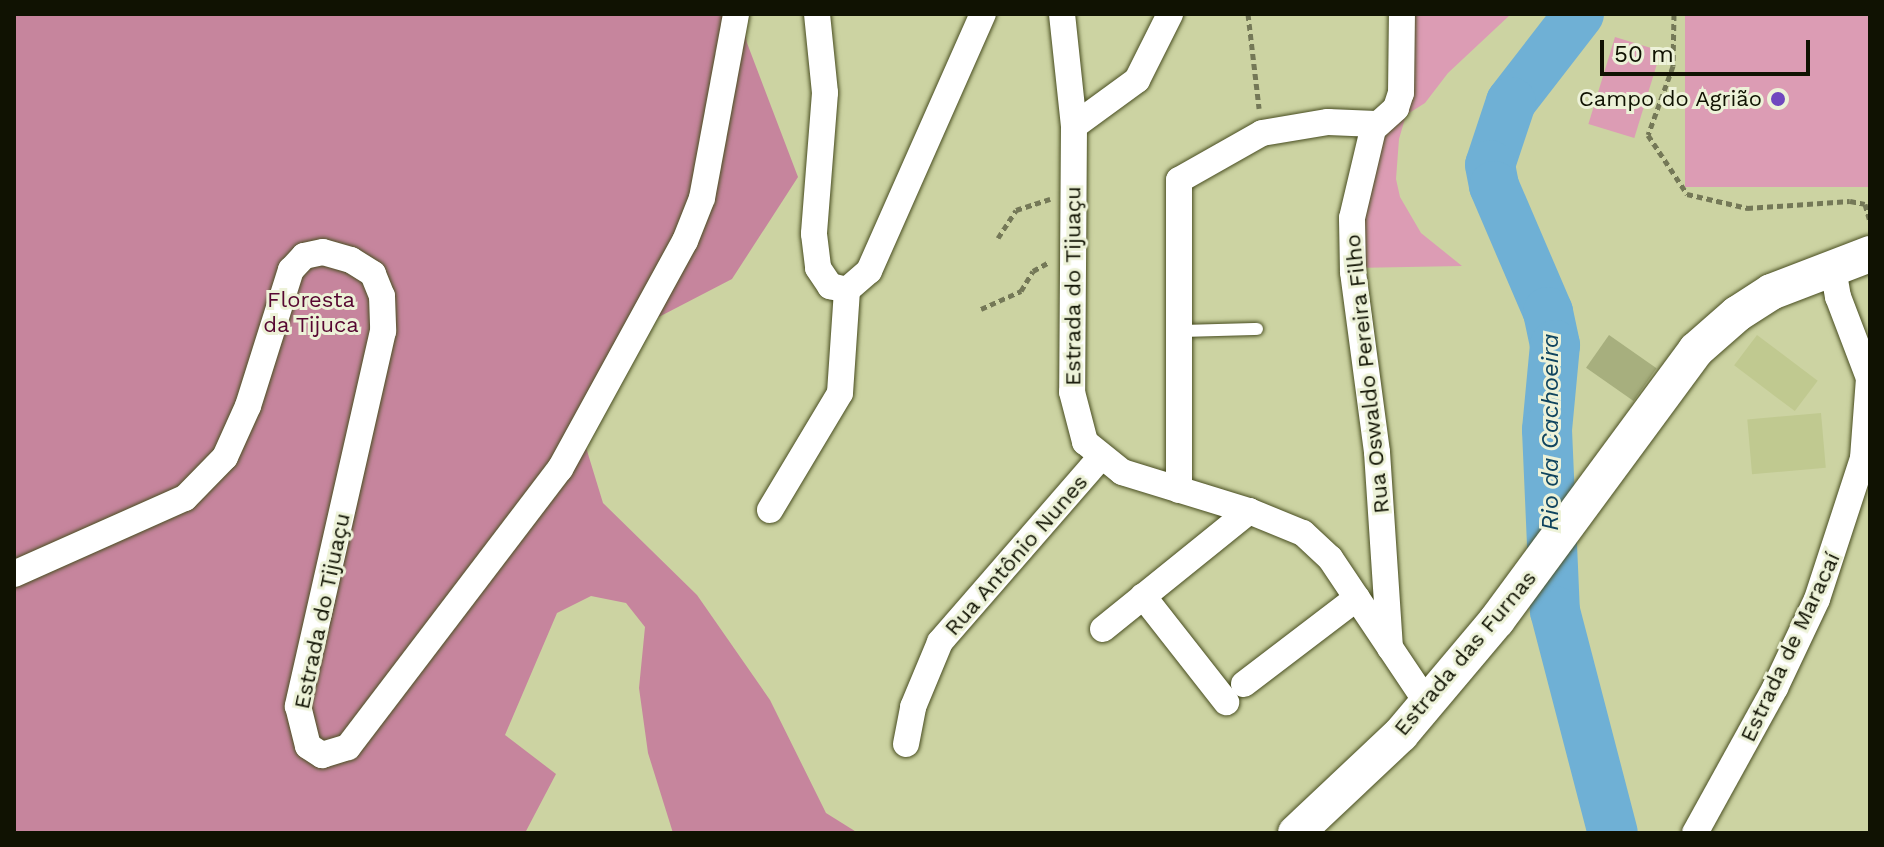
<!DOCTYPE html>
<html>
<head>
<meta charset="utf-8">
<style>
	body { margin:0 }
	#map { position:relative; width:1884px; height:847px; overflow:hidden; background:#ccd3a2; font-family:"Work Sans",sans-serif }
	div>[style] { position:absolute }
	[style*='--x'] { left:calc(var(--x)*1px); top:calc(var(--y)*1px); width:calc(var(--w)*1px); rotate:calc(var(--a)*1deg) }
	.built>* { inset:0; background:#c0c990; transform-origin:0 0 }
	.green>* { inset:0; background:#dc9cb4; transform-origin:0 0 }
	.forest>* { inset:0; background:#c6859d }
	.river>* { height:50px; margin:-25px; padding:0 25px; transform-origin:25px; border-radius:25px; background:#6fb0d5 }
	.building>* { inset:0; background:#a7af7e; transform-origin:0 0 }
	.path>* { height:5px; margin-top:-2.5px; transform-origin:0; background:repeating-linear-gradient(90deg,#747857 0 6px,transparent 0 10px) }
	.roads { filter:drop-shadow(0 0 2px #484d20) drop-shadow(0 0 2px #484d20) }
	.lane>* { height:12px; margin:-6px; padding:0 6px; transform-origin:6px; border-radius:6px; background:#fff }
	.street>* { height:26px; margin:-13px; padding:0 13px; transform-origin:13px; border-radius:13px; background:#fff }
	.secondary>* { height:36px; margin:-18px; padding:0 18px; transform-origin:18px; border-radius:18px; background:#fff }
	.dots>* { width:22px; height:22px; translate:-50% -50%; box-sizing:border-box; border:4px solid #edf2d8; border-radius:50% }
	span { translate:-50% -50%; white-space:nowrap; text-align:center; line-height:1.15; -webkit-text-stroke:6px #edf2d8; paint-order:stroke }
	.poi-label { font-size:22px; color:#101202 }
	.right { translate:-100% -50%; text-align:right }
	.street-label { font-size:22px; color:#101202 }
	.park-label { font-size:22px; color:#570731 }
	.water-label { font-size:24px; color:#0f445e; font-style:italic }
	.frame { position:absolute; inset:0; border:16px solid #101202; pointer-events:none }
	.scale { position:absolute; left:1600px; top:40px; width:210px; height:36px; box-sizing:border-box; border:4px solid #101202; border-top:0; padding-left:10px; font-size:24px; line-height:28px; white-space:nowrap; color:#101202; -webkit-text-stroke:6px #edf2d8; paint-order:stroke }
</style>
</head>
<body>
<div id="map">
	<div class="built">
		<i style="left:1757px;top:335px;width:76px;height:38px;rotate:37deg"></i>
		<i style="left:1821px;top:413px;width:55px;height:74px;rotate:85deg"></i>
	</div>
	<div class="green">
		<i style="clip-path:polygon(1402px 14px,1511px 14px,1448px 73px,1425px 103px,1406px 115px,1399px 139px,1396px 179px,1400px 197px,1421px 233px,1462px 266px,1353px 268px,1387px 117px)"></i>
		<i style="left:1685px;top:14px;width:185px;height:173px"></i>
		<i style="left:1615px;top:37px;width:48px;height:91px;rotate:17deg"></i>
	</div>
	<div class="forest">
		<i style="clip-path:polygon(14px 14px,741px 14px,747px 43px,798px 177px,732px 279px,626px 334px,581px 431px,603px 503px,697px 595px,770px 700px,826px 813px,858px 833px,673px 833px,648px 753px,639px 688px,645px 627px,626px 603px,591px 596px,557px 613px,505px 735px,556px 774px,525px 833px,14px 833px)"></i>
	</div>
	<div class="river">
		<i style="--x:1579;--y:14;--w:111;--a:127.7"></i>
		<i style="--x:1511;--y:102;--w:66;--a:108.4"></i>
		<i style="--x:1490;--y:165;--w:21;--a:79"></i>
		<i style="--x:1494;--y:186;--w:137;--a:66.8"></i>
		<i style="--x:1548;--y:312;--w:34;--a:78"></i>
		<i style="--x:1555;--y:345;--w:85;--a:95.4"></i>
		<i style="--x:1547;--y:430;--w:181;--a:87.5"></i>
		<i style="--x:1555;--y:611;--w:229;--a:75.4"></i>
	</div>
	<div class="building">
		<i style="left:1609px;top:335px;width:58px;height:40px;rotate:35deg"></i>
	</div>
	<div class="path">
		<i style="--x:1248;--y:14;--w:95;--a:83.3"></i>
		<i style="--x:1674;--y:14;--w:52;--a:91.1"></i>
		<i style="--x:1673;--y:66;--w:73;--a:109.9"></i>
		<i style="--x:1648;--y:135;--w:71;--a:56.5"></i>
		<i style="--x:1687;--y:194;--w:62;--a:13.1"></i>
		<i style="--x:1747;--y:208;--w:103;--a:-3.9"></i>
		<i style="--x:1850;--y:201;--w:15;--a:11"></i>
		<i style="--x:1865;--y:204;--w:18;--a:74"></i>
		<i style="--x:998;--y:238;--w:33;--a:-57"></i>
		<i style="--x:1016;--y:210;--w:36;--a:-18"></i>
		<i style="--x:981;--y:309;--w:44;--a:-24.2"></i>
		<i style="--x:1021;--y:291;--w:23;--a:-59"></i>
		<i style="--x:1033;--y:271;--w:18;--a:-29"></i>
	</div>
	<div class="roads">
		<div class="lane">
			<i style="--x:1179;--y:331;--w:78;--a:-1.5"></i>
		</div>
		<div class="street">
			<i style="--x:817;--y:14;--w:79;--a:84.2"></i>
			<i style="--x:825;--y:93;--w:141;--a:94.5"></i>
			<i style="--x:814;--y:234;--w:34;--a:83"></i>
			<i style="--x:818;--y:268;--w:22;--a:56"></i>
			<i style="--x:830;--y:286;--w:17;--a:13"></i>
			<i style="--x:847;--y:290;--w:29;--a:-41"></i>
			<i style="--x:869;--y:271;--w:281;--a:-66.1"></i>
			<i style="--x:1062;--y:14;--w:113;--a:83.9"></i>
			<i style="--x:1074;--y:126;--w:266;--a:90.4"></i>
			<i style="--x:1072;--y:392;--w:52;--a:75.4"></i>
			<i style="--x:1085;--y:442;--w:48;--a:39"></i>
			<i style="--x:1122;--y:472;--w:133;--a:17.1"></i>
			<i style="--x:1249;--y:511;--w:58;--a:22.2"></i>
			<i style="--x:1303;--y:533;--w:37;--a:43"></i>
			<i style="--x:1330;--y:558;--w:174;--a:56.2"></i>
			<i style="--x:1074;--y:126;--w:78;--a:-36.1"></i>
			<i style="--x:1137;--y:80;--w:74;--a:-63.4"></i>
			<i style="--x:1179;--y:490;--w:310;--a:-90"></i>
			<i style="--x:1179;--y:180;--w:95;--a:-29.5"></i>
			<i style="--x:1262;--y:133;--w:67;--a:-9.5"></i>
			<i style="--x:1328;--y:122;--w:48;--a:2.4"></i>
			<i style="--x:770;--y:510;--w:136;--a:-59.1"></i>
			<i style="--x:840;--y:393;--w:103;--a:-86.1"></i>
			<i style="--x:14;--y:574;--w:187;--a:-24"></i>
			<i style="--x:185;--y:498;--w:57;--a:-45.7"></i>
			<i style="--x:225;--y:457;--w:56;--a:-65.7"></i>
			<i style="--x:248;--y:406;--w:143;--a:-72.5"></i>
			<i style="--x:291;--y:270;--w:19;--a:-47"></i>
			<i style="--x:304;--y:256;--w:19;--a:-12"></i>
			<i style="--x:323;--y:252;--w:29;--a:16"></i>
			<i style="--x:351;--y:260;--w:26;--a:32"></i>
			<i style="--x:373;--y:274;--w:24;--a:68"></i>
			<i style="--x:382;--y:296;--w:35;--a:88"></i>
			<i style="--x:383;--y:331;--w:385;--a:102.8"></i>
			<i style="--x:298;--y:706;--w:41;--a:76"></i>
			<i style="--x:308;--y:746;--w:17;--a:33"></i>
			<i style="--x:322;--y:755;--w:27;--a:-17"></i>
			<i style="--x:348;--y:747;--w:350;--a:-52.7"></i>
			<i style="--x:560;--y:469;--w:260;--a:-61.3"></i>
			<i style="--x:685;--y:241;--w:46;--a:-68.4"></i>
			<i style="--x:702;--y:198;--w:187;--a:-79.5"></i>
			<i style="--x:1143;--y:596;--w:135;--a:51.9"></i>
			<i style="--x:1103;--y:629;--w:188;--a:-38.9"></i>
			<i style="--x:1390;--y:648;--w:196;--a:-93.8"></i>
			<i style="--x:1377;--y:452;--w:182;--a:-97.6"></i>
			<i style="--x:1353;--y:272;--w:54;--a:-91.1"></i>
			<i style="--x:1352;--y:218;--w:91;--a:-76.7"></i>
			<i style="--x:1373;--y:129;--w:31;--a:-42"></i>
			<i style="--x:1396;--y:108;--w:16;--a:-72"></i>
			<i style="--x:1401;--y:93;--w:79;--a:-89.3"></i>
			<i style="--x:1244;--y:684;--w:142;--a:-37.3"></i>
			<i style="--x:906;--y:744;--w:38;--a:-79"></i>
			<i style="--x:913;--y:707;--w:70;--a:-67.4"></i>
			<i style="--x:940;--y:642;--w:242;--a:-49"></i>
			<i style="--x:1695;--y:833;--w:166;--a:-61.1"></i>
			<i style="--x:1775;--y:688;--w:98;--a:-64.7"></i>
			<i style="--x:1817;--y:599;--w:148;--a:-71.9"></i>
			<i style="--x:1863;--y:458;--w:80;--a:-85.7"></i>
			<i style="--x:1869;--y:378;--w:87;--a:-110.9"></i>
			<i style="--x:1838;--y:297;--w:29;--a:-100"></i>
		</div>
		<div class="secondary">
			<i style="--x:1296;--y:833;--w:144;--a:-43.3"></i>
			<i style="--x:1401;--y:734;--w:149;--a:-49.9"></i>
			<i style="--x:1497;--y:620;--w:335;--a:-53.6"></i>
			<i style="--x:1696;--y:350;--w:55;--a:-41.3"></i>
			<i style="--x:1737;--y:314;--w:40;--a:-32.9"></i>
			<i style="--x:1771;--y:292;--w:106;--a:-21"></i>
		</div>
	</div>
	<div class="dots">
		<i style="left:1778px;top:99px;background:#7047bf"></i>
	</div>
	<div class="poi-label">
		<span class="right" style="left:1762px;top:99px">Campo do Agrião</span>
	</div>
	<div class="street-label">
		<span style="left:1073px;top:286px;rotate:-90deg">Estrada do Tijuaçu</span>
		<span style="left:1367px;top:374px;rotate:-96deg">Rua Oswaldo Pereira Filho</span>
		<span style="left:1016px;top:555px;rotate:-49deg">Rua Antônio Nunes</span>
		<span style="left:322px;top:611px;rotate:-78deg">Estrada do Tijuaçu</span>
		<span style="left:1790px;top:647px;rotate:-65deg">Estrada de Maracaí</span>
		<span style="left:1465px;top:653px;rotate:-50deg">Estrada das Furnas</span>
	</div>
	<div class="park-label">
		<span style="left:311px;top:312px">Floresta<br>da Tijuca</span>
	</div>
	<div class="water-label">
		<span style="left:1551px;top:432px;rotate:-90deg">Rio da Cachoeira</span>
	</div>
	<div class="frame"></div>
	<div class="scale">50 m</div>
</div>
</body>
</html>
